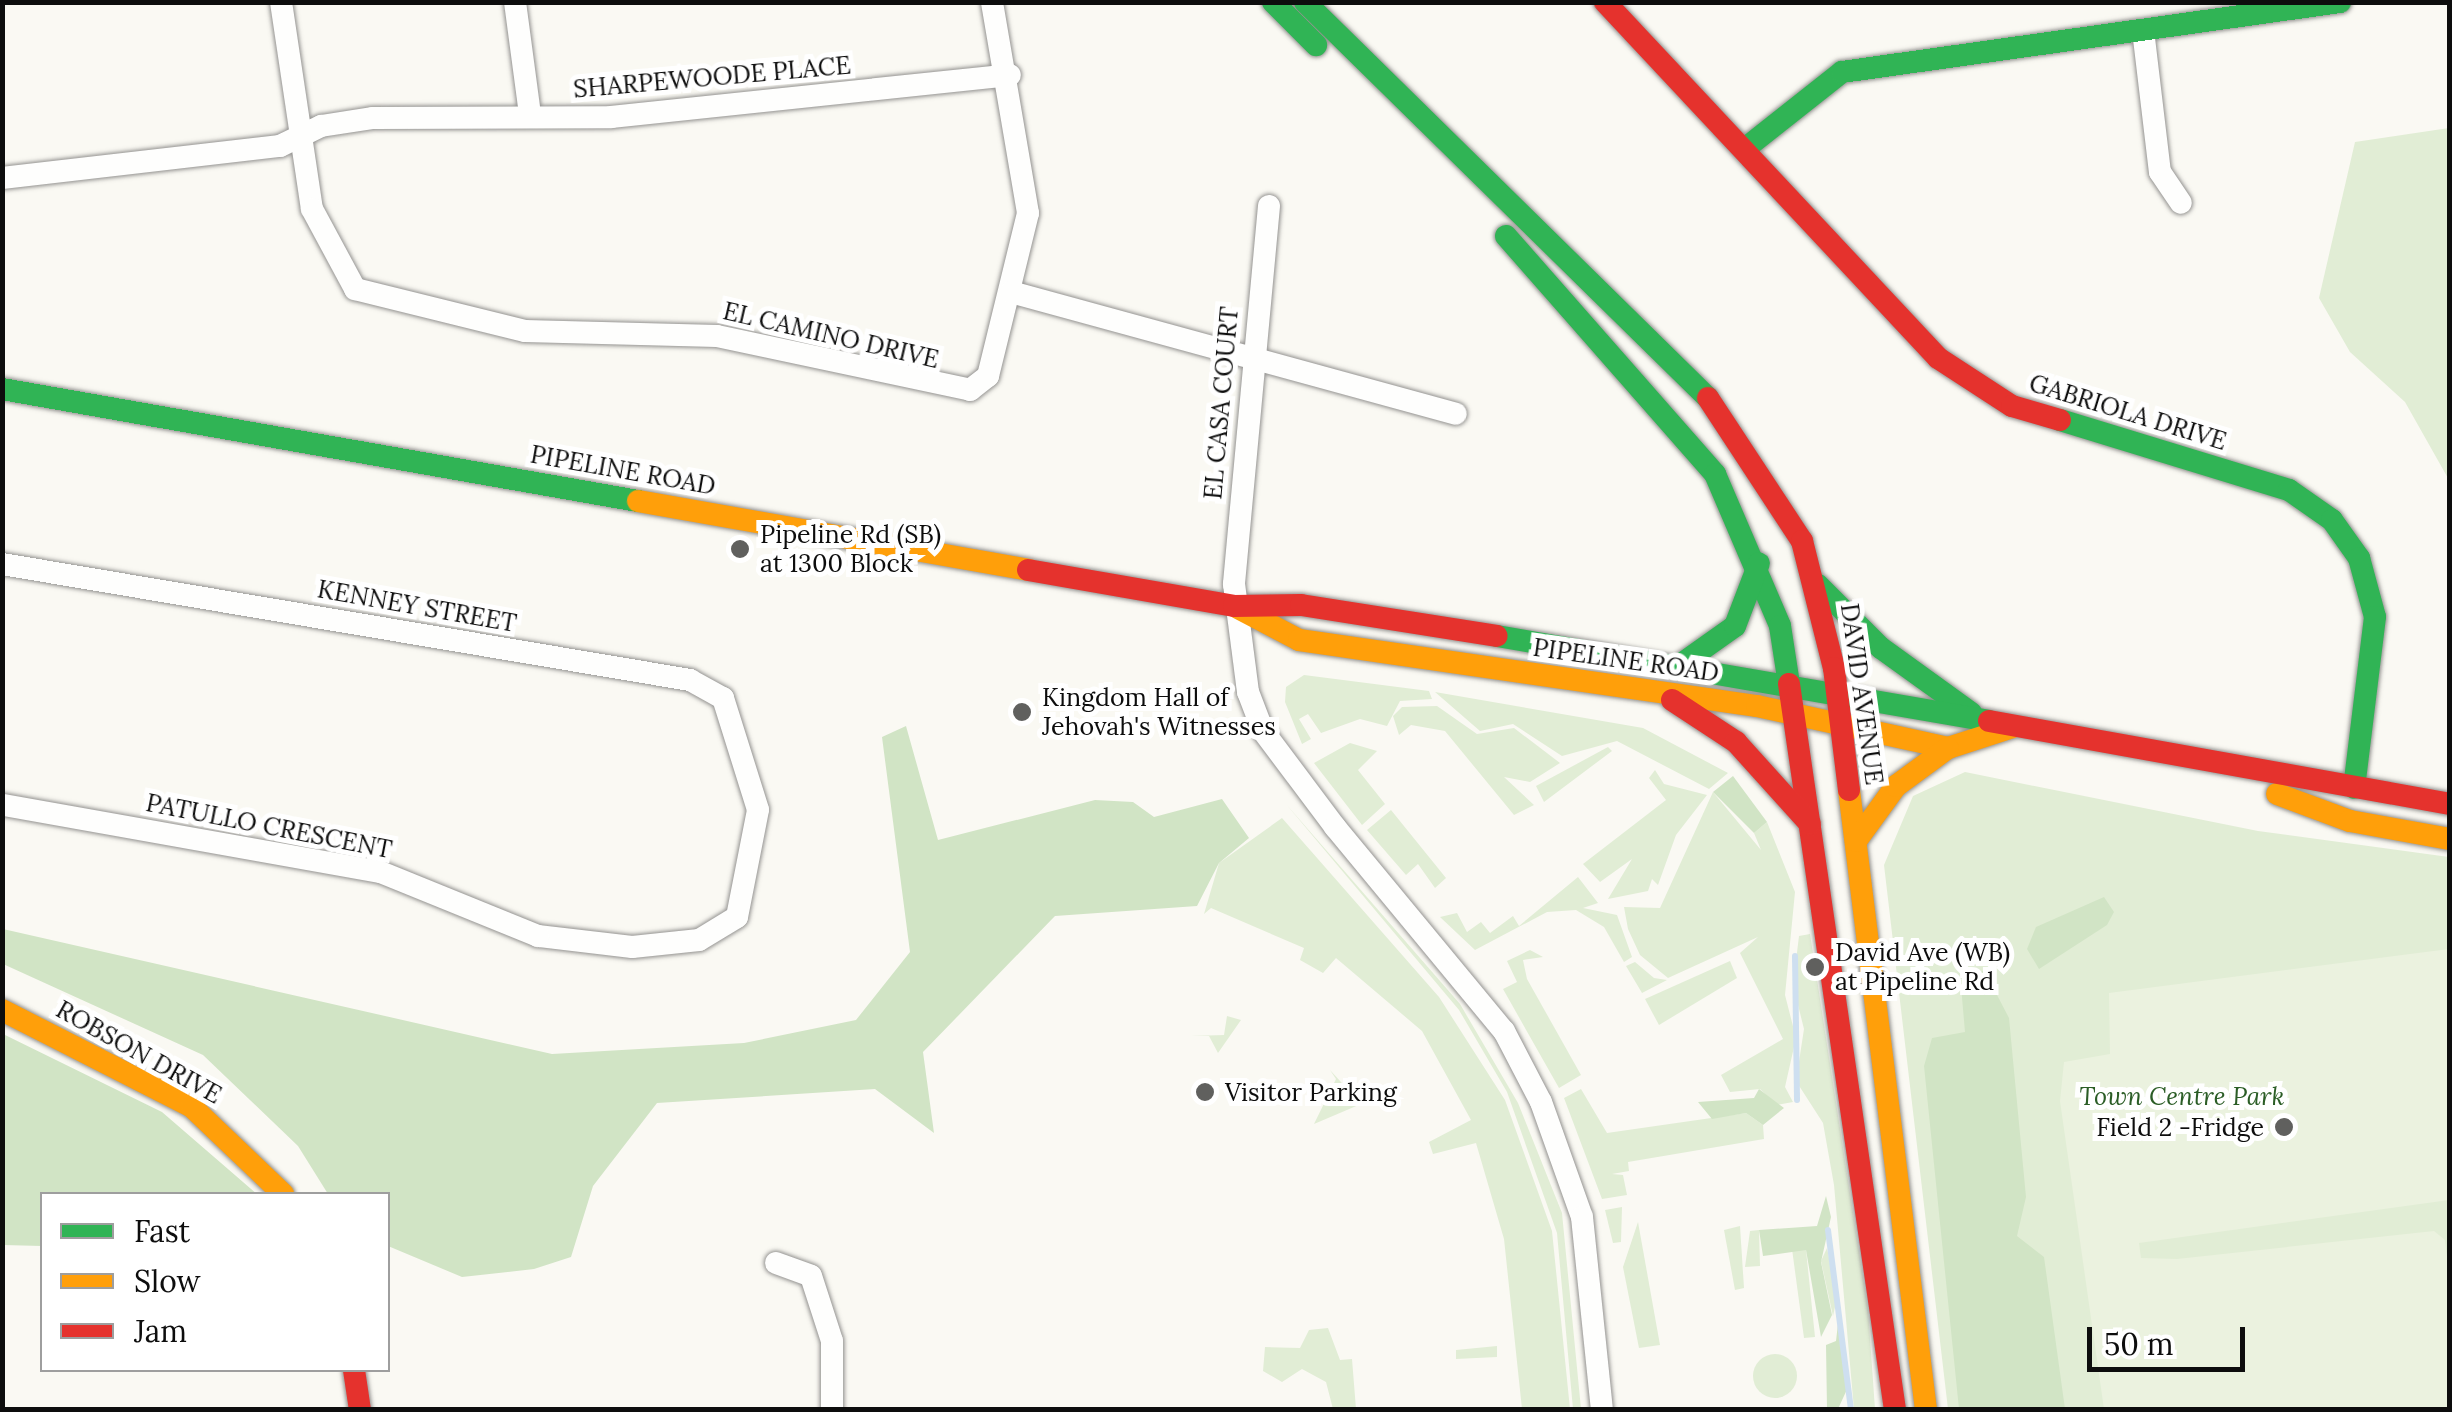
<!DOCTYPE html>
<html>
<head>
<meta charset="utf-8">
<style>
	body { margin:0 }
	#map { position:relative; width:2452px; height:1412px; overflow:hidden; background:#faf9f3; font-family:Lora,serif }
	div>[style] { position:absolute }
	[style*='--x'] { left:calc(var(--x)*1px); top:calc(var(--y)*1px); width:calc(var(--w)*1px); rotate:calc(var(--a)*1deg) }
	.green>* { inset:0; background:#e1edd5 }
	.round { border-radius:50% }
	.forest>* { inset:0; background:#d1e4c5 }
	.pitch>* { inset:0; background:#ebf2df }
	.stream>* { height:6px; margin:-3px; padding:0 3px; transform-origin:3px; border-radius:3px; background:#cedff0 }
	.roads { filter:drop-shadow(0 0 2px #949391) drop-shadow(0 0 2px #949391) }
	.street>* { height:22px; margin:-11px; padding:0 11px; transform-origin:11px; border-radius:11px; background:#fefefd }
	.fast>* { height:22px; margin:-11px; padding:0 11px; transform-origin:11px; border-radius:11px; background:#30b455 }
	.slow>* { height:22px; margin:-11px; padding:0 11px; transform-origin:11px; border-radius:11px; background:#ff9f0a }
	.jam>* { height:22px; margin:-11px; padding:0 11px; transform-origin:11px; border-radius:11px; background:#e5322d }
	.dots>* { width:28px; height:28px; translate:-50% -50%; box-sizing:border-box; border:5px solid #fff; border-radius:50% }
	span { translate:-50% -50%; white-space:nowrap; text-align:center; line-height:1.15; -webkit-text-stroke:10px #fff; paint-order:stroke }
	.street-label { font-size:25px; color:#0d0d0d }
	.poi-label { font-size:25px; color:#0d0d0d }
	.left { translate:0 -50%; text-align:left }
	.right { translate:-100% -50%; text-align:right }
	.park-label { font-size:25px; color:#2b5d26; font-style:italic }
	.frame { position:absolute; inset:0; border:5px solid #0d0d0d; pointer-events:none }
	.legend { position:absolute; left:40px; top:1192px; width:350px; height:180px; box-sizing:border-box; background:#fff; border:2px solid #9e9e9e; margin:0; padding:12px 18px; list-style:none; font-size:30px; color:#0d0d0d }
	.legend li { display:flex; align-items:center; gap:20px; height:50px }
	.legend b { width:50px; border:2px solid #9e9e9e }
	.scale { position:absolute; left:2087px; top:1327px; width:158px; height:45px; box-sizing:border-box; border:5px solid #0d0d0d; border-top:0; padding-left:12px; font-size:30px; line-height:35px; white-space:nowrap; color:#0d0d0d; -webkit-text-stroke:8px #fff; paint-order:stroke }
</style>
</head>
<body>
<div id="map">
	<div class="green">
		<i style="clip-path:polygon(2449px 128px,2450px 128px,2449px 480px,2405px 402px,2350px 352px,2319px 298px,2355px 142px)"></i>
		<i style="clip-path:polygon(1304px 675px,1429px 691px,1432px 699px,1400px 701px,1387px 726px,1360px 719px,1321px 733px,1308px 714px,1299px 719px,1311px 739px,1302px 744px,1285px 702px,1286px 687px)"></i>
		<i style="clip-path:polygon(1435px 692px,1643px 728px,1728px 773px,1709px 789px,1617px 741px,1562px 756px,1513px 724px,1480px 731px)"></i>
		<i style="clip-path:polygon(1437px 706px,1477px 734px,1514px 728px,1560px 763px,1530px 782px,1504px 777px,1534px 805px,1514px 815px,1445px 731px,1411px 725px,1399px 735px,1393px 716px,1402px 707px)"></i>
		<i style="clip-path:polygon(1350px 743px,1377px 751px,1358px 770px,1385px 804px,1362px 825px,1314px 763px)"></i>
		<i style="clip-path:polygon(1608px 747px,1612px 751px,1544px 802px,1536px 786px)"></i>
		<i style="clip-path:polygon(1655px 770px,1664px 784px,1707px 795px,1676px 835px,1658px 885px,1652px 879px,1648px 891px,1608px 899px,1632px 859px,1600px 882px,1583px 864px,1666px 800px,1649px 778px)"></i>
		<i style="clip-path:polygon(1965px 772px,2258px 831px,2449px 857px,2449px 1409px,1948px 1409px,1884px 865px,1913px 796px)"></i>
		<i style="clip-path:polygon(1713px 792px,1761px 850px,1754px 833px,1767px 822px,1795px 892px,1785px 995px,1796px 1038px,1785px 1087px,1793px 1102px,1777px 1105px,1760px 1089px,1730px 1092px,1721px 1075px,1783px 1039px,1740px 953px,1758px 937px,1668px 978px,1640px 955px,1628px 929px,1624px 907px,1660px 908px)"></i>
		<i style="clip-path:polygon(1286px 804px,1460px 1004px,1518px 1103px,1562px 1213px,1581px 1409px,1573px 1409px,1557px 1233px,1507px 1092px,1459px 1010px)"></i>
		<i style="clip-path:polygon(1391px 810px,1446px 878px,1435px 888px,1418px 864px,1406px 875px,1367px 830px)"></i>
		<i style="clip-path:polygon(1282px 818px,1439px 997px,1505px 1100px,1552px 1231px,1570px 1409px,1522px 1409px,1504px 1239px,1476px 1143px,1433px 1154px,1429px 1142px,1471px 1120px,1422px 1031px,1336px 958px,1323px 973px,1300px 960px,1304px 948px,1211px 908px,1204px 914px,1219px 863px)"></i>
		<i style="clip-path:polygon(1578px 877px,1598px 903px,1583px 908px,1617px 915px,1632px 957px,1624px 962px,1604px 927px,1576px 910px,1547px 912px,1475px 950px,1440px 917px,1457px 913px,1467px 932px,1481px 922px,1490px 933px,1513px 916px,1519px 926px)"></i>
		<i style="clip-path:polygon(1810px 934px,1868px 1310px,1875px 1409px,1854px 1409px,1834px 1185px,1823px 1123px,1796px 1081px,1804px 1029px,1793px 985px,1799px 936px)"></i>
		<i style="clip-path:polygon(1530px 950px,1543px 957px,1523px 960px,1527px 979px,1581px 1075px,1559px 1088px,1503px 989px,1517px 982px,1507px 961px)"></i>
		<i style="clip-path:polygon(1730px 961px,1737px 978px,1659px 1025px,1645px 999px)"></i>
		<i style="clip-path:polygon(1635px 962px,1654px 978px,1667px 980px,1642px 993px,1626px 966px)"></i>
		<i style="clip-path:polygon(1227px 1016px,1241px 1020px,1218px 1053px,1209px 1036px,1191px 1036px,1224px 1035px)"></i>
		<i style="clip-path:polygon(1330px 1070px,1361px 1104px,1314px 1124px,1336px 1079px)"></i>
		<i style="clip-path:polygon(1581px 1089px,1607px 1133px,1746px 1113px,1763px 1125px,1764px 1139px,1628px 1162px,1629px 1171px,1612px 1174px,1623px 1175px,1627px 1195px,1602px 1199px,1564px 1098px)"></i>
		<i style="clip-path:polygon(1622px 1207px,1621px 1242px,1613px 1243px,1605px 1210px)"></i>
		<i style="clip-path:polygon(1638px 1222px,1660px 1345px,1639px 1348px,1623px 1267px)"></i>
		<i style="clip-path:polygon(1740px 1226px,1744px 1288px,1735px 1290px,1724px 1230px)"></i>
		<i style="clip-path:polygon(1759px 1230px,1760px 1266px,1745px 1267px,1750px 1231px)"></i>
		<i style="clip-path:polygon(1827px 1248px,1837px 1298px,1833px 1316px,1821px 1261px)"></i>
		<i style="clip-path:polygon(1792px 1249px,1806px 1250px,1815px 1337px,1804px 1338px)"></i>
		<i style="clip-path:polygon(1328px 1328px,1340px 1360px,1352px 1359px,1356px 1409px,1333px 1409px,1326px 1382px,1302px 1369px,1282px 1382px,1263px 1371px,1265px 1347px,1300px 1348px,1309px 1330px)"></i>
		<i style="clip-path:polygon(1497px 1346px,1497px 1357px,1456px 1359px,1456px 1350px)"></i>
		<i class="round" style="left:1753px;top:1354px;width:44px;height:44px"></i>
	</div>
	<div class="forest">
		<i style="clip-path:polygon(906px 726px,938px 840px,1095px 800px,1133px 802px,1154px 817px,1222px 799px,1249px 838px,1219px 863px,1197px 906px,1055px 916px,923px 1052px,934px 1133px,875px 1089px,657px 1103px,593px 1186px,571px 1257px,534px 1269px,462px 1277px,388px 1246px,388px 1194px,328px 1194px,298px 1146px,203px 1055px,3px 964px,3px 929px,552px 1054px,744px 1043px,856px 1020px,910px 952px,882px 737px)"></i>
		<i style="clip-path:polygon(1733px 776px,1767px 822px,1754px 833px,1713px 792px)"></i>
		<i style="clip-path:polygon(2104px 897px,2114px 912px,2107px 925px,2039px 969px,2027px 949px,2036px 927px)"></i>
		<i style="clip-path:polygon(1984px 970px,2009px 1018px,2026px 1197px,2017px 1236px,2044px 1257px,2065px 1409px,1959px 1409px,1924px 1066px,1932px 1038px,1965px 1032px,1961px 986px)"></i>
		<i style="clip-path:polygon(3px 1034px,162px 1112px,257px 1194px,42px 1194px,42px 1246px,3px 1245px)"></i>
		<i style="clip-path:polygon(1759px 1089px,1784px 1108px,1763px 1125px,1746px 1113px,1712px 1119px,1698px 1102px,1754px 1098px)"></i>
		<i style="clip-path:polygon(1826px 1196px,1831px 1217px,1821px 1262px,1832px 1315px,1821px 1337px,1806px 1250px,1763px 1256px,1759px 1230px,1817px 1226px)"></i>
		<i style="clip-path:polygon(1839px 1315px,1849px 1385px,1838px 1409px,1827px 1409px,1826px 1345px,1836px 1341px)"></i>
	</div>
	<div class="pitch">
		<i style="clip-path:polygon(2449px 949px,2449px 1200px,2139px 1243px,2141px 1258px,2177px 1259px,2434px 1231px,2445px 1240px,2449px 1273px,2449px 1409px,2104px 1409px,2060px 1101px,2064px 1062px,2110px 1054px,2109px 993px)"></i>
	</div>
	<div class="stream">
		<i style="--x:1795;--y:956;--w:144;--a:89.2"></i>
		<i style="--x:1828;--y:1230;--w:181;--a:82.7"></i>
	</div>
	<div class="roads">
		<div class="street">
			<i style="--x:281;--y:2;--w:209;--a:81.5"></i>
			<i style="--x:312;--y:209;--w:91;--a:61.7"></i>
			<i style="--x:355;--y:289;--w:175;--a:13.9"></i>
			<i style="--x:525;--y:331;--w:192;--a:1.5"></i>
			<i style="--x:717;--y:336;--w:259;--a:12"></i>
			<i style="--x:970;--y:390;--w:23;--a:-38"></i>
			<i style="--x:988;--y:376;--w:168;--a:-76.2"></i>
			<i style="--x:1028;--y:213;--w:214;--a:-99.7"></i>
			<i style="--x:515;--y:2;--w:114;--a:82.4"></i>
			<i style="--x:2143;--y:30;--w:143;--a:83.2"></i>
			<i style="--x:2160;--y:172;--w:37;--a:56"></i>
			<i style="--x:2;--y:178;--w:280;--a:-6.6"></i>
			<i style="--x:280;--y:146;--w:46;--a:-26"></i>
			<i style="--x:321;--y:126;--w:53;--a:-8.7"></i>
			<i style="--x:373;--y:118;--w:238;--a:-0.2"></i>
			<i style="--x:611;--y:117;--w:401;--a:-6"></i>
			<i style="--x:1269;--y:206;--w:380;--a:95.3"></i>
			<i style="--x:1234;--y:584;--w:109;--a:82.6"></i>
			<i style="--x:1248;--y:692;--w:42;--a:69"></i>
			<i style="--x:1263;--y:731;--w:120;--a:53.1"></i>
			<i style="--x:1335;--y:827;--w:265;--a:50.4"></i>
			<i style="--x:1504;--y:1031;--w:80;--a:62.5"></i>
			<i style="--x:1541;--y:1102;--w:122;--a:70.4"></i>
			<i style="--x:1582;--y:1217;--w:194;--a:84.1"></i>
			<i style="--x:1011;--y:292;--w:461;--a:15.3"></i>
			<i style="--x:2;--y:564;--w:698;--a:9.57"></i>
			<i style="--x:690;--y:680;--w:38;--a:29"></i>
			<i style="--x:723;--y:698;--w:117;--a:72.6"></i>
			<i style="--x:758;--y:810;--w:109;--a:101.1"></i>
			<i style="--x:737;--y:917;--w:44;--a:148.8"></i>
			<i style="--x:699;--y:940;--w:67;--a:174"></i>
			<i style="--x:632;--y:947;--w:95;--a:-173.3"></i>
			<i style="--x:538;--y:936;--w:170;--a:-157.9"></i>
			<i style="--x:380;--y:872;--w:384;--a:-169.9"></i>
			<i style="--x:776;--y:1263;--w:37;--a:20"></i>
			<i style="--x:811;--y:1276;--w:68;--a:72.1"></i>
			<i style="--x:832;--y:1341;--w:69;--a:90"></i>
		</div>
		<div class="fast">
			<i style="--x:1273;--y:2;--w:61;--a:45"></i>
			<i style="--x:1305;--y:2;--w:565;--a:44.5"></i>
			<i style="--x:1747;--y:147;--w:121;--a:-38.3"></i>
			<i style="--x:1842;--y:72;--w:503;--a:-8"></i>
			<i style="--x:1506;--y:236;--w:317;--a:48.7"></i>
			<i style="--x:1715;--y:474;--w:165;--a:66.8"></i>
			<i style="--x:1780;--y:626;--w:59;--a:81.2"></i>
			<i style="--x:2;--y:389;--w:646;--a:9.99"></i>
			<i style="--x:2060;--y:420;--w:239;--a:17"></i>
			<i style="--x:2289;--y:490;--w:52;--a:34.9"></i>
			<i style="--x:2332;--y:520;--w:47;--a:54.6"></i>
			<i style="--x:2359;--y:558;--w:61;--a:74.8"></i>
			<i style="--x:2375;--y:617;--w:172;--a:97"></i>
			<i style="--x:1818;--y:585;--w:89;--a:45"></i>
			<i style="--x:1881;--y:648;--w:111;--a:35.8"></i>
			<i style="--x:1497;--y:636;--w:499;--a:9.8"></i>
			<i style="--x:1680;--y:665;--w:67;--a:-35.3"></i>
			<i style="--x:1735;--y:626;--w:67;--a:-69.1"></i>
		</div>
		<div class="slow">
			<i style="--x:638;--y:501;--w:396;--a:10"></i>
			<i style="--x:1238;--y:608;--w:69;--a:27.7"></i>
			<i style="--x:1299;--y:640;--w:463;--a:8.2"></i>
			<i style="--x:1757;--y:706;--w:196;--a:12.4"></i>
			<i style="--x:1948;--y:748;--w:68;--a:-17.9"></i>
			<i style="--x:1849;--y:790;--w:625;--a:82.92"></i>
			<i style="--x:2277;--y:794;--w:78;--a:20.3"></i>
			<i style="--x:2350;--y:821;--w:102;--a:10.2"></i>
			<i style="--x:1856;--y:841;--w:68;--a:-54"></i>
			<i style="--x:1896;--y:786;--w:64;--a:-36.2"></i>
			<i style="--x:2;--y:1010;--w:213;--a:27"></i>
			<i style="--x:192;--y:1107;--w:126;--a:43.7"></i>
		</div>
		<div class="jam">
			<i style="--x:1605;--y:2;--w:487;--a:46.9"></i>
			<i style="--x:1938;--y:358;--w:88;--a:33"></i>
			<i style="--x:2012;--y:406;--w:50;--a:16.3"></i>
			<i style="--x:1708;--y:398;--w:171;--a:56.7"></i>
			<i style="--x:1802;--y:541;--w:131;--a:75.9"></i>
			<i style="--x:1834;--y:668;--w:123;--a:83"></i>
			<i style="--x:1028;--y:570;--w:209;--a:9.9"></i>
			<i style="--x:1234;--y:606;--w:67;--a:-0.9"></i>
			<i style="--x:1301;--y:605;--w:198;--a:9"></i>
			<i style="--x:1789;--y:684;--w:734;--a:81.69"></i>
			<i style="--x:1672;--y:700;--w:77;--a:33.3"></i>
			<i style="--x:1736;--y:742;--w:110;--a:47.9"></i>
			<i style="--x:1989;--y:721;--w:468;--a:10.2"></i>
			<i style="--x:354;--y:1370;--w:40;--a:81.5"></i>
		</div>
	</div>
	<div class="dots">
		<i style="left:740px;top:549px;background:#60605e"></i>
		<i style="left:1022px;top:712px;background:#60605e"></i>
		<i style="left:1815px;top:967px;background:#60605e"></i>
		<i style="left:1205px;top:1092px;background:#60605e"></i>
		<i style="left:2284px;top:1127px;background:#60605e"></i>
	</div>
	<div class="street-label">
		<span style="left:712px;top:77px;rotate:-5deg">SHARPEWOODE PLACE</span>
		<span style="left:831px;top:335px;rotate:13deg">EL CAMINO DRIVE</span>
		<span style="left:1221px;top:403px;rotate:-85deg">EL CASA COURT</span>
		<span style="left:2128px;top:412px;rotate:17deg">GABRIOLA DRIVE</span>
		<span style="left:623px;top:470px;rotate:10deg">PIPELINE ROAD</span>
		<span style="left:417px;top:606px;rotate:10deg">KENNEY STREET</span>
		<span style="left:1626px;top:660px;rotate:8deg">PIPELINE ROAD</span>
		<span style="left:1862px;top:694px;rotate:82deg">DAVID AVENUE</span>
		<span style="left:269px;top:826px;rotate:11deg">PATULLO CRESCENT</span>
		<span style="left:139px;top:1052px;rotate:29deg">ROBSON DRIVE</span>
	</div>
	<div class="poi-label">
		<span class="left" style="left:760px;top:549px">Pipeline Rd (SB)<br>at 1300 Block</span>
		<span class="left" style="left:1042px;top:712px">Kingdom Hall of<br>Jehovah's Witnesses</span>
		<span class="left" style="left:1835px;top:967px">David Ave (WB)<br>at Pipeline Rd</span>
		<span class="left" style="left:1225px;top:1092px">Visitor Parking</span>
		<span class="right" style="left:2264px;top:1127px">Field 2 -Fridge</span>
	</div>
	<div class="park-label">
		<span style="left:2182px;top:1096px">Town Centre Park</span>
	</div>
	<div class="frame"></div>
	<ul class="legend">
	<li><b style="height:12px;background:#30b455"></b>Fast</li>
	<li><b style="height:12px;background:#ff9f0a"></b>Slow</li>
	<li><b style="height:12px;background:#e5322d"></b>Jam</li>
	</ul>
	<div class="scale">50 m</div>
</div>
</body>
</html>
